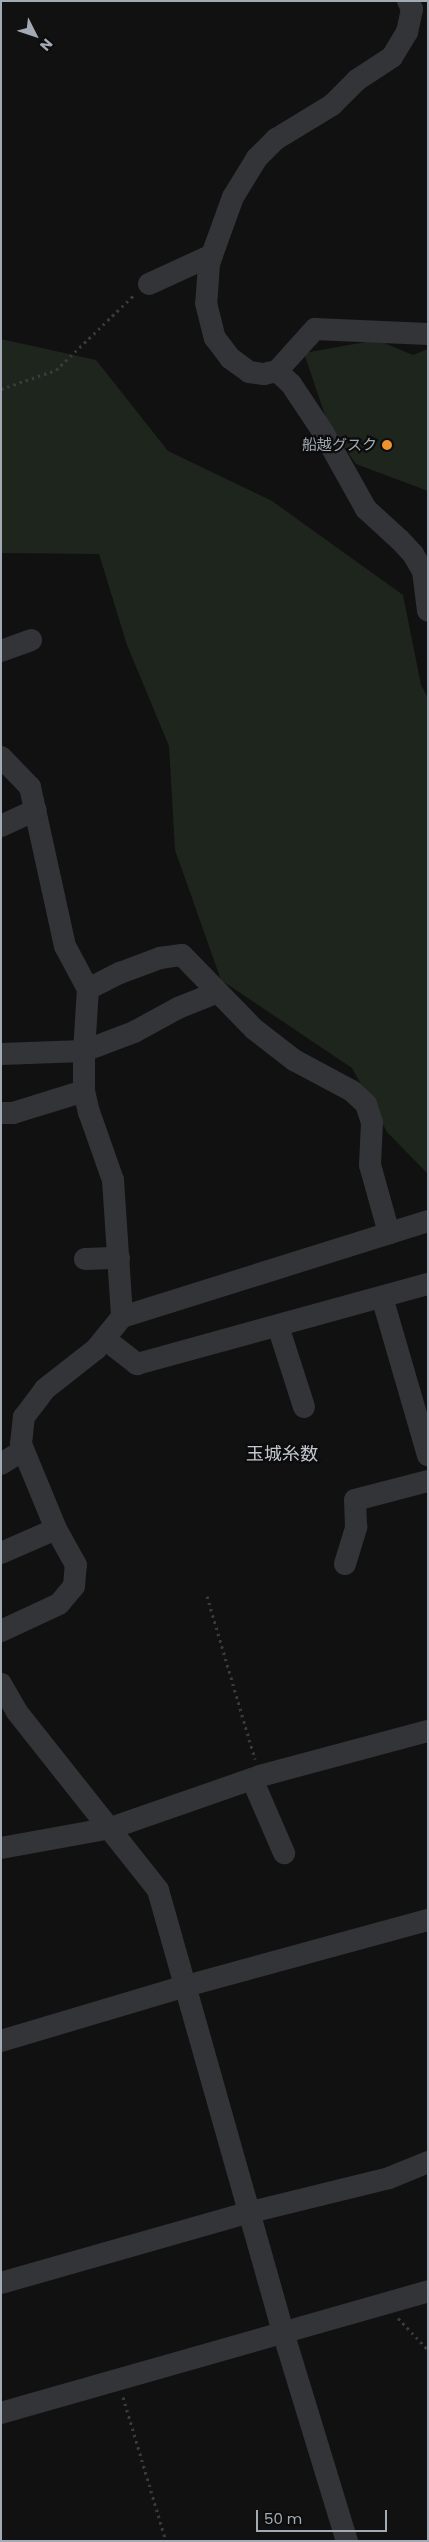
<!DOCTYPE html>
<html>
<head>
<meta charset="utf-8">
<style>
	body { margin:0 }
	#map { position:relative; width:429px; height:2542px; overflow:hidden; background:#111112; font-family:Poppins,"Noto Sans JP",sans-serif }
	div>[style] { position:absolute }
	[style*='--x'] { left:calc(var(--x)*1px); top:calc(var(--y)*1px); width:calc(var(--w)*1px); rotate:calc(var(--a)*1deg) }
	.green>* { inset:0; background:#1d251d }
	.path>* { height:3px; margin-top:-1.5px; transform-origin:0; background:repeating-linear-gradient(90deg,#383b3e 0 2.5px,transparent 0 6.5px) }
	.minor>* { height:22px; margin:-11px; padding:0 11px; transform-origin:11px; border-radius:11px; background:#323437 }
	.dots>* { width:14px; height:14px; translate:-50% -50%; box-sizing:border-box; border:2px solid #0c0c0d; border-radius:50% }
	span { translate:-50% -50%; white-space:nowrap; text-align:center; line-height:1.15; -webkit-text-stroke:4.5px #0c0c0d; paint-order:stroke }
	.poi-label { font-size:15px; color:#a2aab3 }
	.right { translate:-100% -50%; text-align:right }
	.quarter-label { font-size:18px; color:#c3c8cf }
	.frame { position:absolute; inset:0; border:2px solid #a2aab3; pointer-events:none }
	.north { position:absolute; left:10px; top:10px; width:50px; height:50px; -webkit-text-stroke:4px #0c0c0d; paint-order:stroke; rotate:131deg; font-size:14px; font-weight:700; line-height:20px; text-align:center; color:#a2aab3 }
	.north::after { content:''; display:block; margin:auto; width:18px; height:22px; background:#a2aab3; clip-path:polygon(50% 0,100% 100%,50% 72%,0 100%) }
	.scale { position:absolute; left:256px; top:2510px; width:131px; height:22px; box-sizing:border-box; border:2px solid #a2aab3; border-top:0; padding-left:6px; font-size:15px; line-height:18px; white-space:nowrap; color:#a2aab3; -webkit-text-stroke:4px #0c0c0d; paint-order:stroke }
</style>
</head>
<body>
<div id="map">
	<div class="green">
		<i style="clip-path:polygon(1px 339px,96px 360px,168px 451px,272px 501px,403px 595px,421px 685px,428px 698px,428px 1174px,387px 1132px,352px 1068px,221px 980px,175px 850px,169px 746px,127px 645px,99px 554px,1px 553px)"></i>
		<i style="clip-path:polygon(377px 340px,413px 355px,428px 349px,428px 491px,356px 464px,328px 424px,304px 353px)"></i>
	</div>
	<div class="path">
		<i style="--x:1;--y:389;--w:58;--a:-19.1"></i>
		<i style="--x:56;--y:370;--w:108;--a:-43.9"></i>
		<i style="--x:207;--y:1596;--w:170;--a:73.6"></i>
		<i style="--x:398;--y:2318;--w:44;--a:46.8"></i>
		<i style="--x:123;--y:2397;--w:150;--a:73.4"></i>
	</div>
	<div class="minor">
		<i style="--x:408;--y:1;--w:9;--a:63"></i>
		<i style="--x:412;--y:9;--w:24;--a:102"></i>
		<i style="--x:407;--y:32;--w:29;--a:121"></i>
		<i style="--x:392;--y:57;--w:42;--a:146.7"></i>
		<i style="--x:357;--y:80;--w:35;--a:135"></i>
		<i style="--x:332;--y:105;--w:66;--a:148.7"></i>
		<i style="--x:276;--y:139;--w:27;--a:135"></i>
		<i style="--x:257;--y:158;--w:46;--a:121.6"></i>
		<i style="--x:233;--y:197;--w:62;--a:109.9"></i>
		<i style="--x:212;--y:255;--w:9;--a:108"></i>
		<i style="--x:209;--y:264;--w:39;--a:94"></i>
		<i style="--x:206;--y:303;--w:36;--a:76"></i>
		<i style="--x:215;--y:338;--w:25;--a:53"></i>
		<i style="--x:230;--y:358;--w:24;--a:36"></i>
		<i style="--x:249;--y:372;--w:15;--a:8"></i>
		<i style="--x:264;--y:374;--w:13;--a:-13"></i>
		<i style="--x:277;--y:371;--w:57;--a:-47.9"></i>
		<i style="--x:315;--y:329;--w:113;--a:2.5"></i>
		<i style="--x:149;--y:284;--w:69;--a:-24.7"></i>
		<i style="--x:277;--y:371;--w:19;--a:43"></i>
		<i style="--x:291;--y:384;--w:58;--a:56.3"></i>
		<i style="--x:323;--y:432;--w:88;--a:60.8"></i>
		<i style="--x:366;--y:509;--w:46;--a:42.4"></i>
		<i style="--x:400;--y:540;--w:19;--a:47"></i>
		<i style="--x:413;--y:554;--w:20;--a:60"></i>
		<i style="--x:423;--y:571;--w:40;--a:82.9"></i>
		<i style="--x:1;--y:651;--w:32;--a:-20"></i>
		<i style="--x:1;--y:757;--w:42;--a:46"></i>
		<i style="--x:30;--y:787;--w:163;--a:77.6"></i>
		<i style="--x:65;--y:946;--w:49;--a:61.9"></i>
		<i style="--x:88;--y:989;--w:62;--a:93.7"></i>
		<i style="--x:84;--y:1051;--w:53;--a:-20.8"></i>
		<i style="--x:134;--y:1032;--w:50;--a:-28.6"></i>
		<i style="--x:178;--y:1008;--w:43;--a:-21.8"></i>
		<i style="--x:1;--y:826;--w:38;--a:-25"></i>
		<i style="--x:88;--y:989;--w:36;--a:-27"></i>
		<i style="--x:120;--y:973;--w:43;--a:-20.6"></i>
		<i style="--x:160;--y:958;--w:22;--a:-8"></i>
		<i style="--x:182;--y:955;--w:103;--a:45.8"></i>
		<i style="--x:254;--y:1029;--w:51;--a:37.8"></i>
		<i style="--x:294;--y:1060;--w:66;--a:28.1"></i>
		<i style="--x:352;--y:1091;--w:19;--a:43"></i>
		<i style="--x:366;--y:1104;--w:19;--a:72"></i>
		<i style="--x:372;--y:1122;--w:43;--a:92.7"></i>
		<i style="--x:370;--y:1165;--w:71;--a:74.4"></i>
		<i style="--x:1;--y:1054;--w:83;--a:-2.1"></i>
		<i style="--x:84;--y:1051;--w:40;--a:90"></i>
		<i style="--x:84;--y:1091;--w:22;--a:77"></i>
		<i style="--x:89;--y:1112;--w:72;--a:70.6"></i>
		<i style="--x:113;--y:1180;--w:137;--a:86.2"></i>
		<i style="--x:1;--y:1113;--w:12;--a:0"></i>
		<i style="--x:13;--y:1113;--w:74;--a:-17.2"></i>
		<i style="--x:85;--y:1259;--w:34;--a:-2"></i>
		<i style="--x:382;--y:1297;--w:165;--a:73.8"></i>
		<i style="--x:278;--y:1326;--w:85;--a:72.2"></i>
		<i style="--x:105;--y:1339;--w:41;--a:38"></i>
		<i style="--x:137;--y:1364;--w:302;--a:-15.4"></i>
		<i style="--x:1;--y:1464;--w:26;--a:-32"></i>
		<i style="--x:1;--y:1553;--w:60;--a:-23.6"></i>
		<i style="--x:345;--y:1564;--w:39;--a:-73"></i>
		<i style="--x:356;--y:1527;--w:27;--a:-92"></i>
		<i style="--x:355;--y:1500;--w:75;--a:-14.6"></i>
		<i style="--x:1;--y:1631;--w:64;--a:-25"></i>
		<i style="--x:59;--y:1604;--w:23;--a:-50"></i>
		<i style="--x:74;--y:1586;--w:21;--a:-85"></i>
		<i style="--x:76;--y:1565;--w:41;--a:-119.1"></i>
		<i style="--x:56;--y:1529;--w:92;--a:-112.4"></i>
		<i style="--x:21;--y:1444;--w:27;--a:-84"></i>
		<i style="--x:24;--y:1417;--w:35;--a:-53"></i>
		<i style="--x:45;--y:1389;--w:65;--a:-38.1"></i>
		<i style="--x:96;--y:1349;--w:41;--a:-50.9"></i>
		<i style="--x:122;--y:1317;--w:321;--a:-17.4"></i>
		<i style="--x:1;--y:1684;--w:32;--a:60"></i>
		<i style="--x:17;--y:1712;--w:227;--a:51.6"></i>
		<i style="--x:158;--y:1890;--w:459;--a:74.2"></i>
		<i style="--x:283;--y:2332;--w:219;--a:73"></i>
		<i style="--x:252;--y:1779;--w:81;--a:66.6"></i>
		<i style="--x:1;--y:1848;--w:112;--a:-10.3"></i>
		<i style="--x:111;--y:1828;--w:158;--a:-19.2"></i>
		<i style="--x:260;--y:1776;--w:174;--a:-15"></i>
		<i style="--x:1;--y:2041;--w:193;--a:-16.6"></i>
		<i style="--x:186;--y:1986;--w:251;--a:-15.3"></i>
		<i style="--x:1;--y:2283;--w:260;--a:-15.9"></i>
		<i style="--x:251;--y:2212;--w:142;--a:-13.8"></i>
		<i style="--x:389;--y:2178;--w:42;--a:-22.3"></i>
		<i style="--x:1;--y:2413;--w:444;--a:-15.9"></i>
	</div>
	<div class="dots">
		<i style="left:387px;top:445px;background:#ef932d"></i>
	</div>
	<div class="poi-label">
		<span class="right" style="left:377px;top:445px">船越グスク</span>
	</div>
	<div class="quarter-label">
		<span style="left:282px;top:1454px">玉城糸数</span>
	</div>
	<div class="frame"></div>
	<div class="north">N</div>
	<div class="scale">50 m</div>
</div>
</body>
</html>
